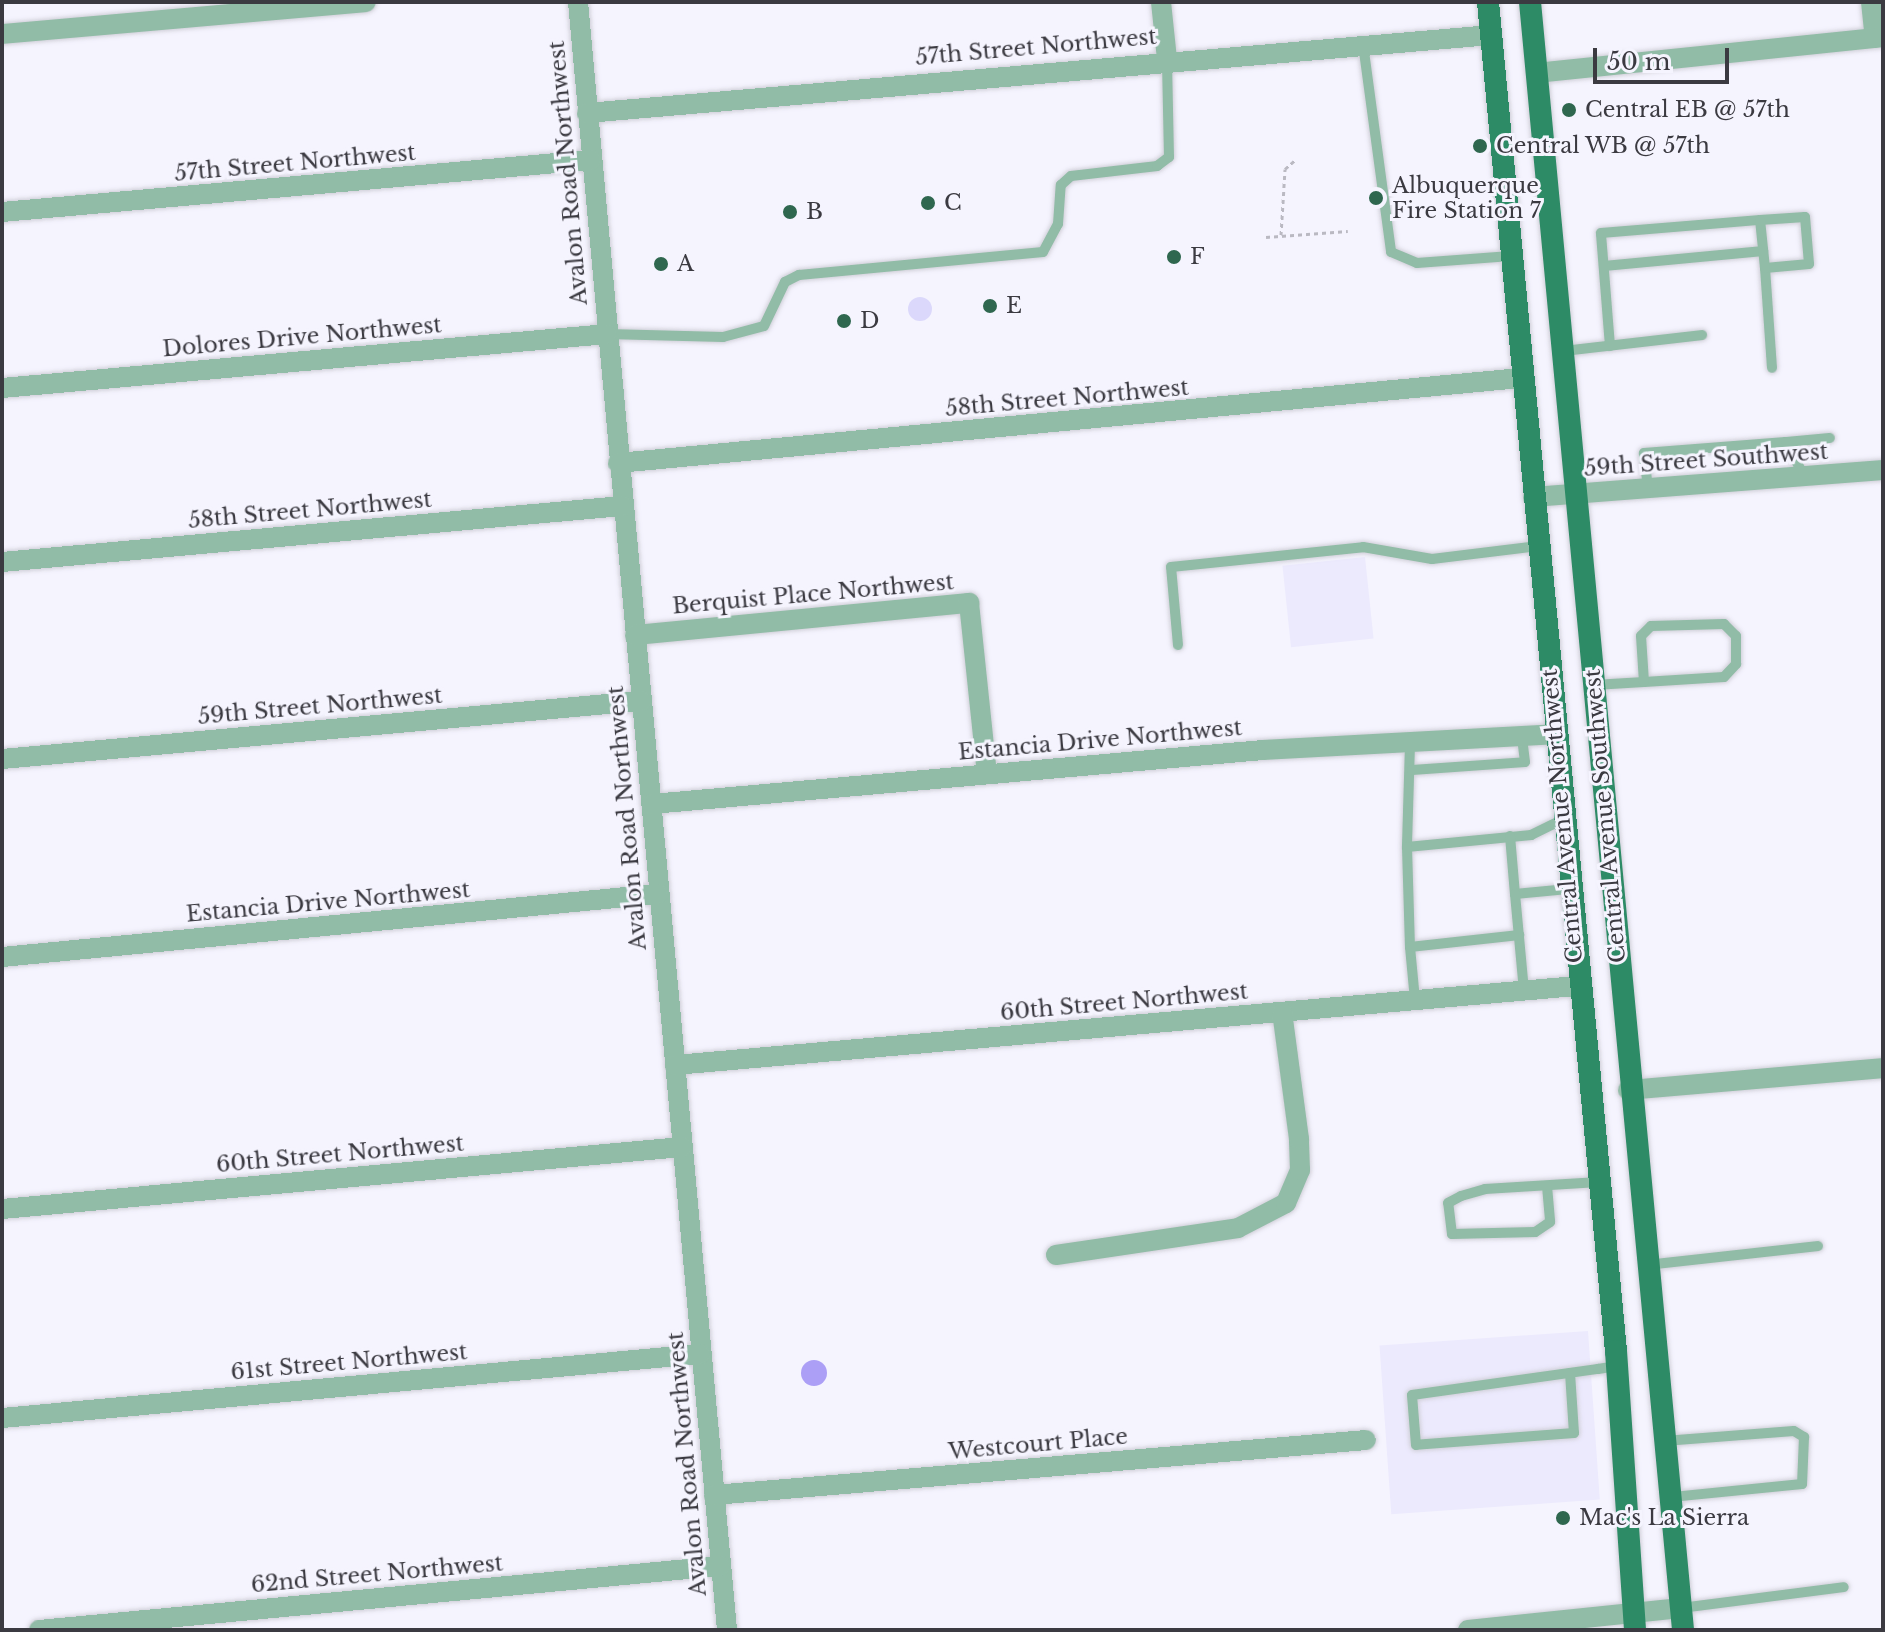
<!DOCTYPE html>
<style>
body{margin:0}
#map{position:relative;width:1885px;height:1632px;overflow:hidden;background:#f5f4fe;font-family:"Libre Baskerville",serif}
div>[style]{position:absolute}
.built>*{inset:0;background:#eceafd;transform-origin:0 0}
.green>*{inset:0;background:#dbd8fb}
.round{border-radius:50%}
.water>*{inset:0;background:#ac9ff6}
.path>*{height:3px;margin-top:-1.5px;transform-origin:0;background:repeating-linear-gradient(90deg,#bab9c2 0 4px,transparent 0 8px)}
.roads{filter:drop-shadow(0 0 2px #d0cfd8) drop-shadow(0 0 2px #d0cfd8)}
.service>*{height:10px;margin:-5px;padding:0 5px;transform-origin:5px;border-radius:5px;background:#91bca7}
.minor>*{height:20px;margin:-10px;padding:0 10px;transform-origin:10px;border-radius:10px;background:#91bca7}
.primary>*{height:22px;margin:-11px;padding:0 11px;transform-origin:11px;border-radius:11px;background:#2d8b66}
.dots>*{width:22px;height:22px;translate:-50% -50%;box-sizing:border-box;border:4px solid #f5f4fe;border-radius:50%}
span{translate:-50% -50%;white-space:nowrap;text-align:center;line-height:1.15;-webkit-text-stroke:6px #f5f4fe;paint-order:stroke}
.street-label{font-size:22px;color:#3b3a41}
.poi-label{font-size:22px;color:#3b3a41}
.left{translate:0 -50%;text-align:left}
.frame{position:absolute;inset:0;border:4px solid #3b3a41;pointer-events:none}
.scale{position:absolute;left:1593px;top:48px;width:136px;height:36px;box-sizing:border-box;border:4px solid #3b3a41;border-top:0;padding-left:10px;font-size:24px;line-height:28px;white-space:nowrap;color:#3b3a41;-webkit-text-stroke:6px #f5f4fe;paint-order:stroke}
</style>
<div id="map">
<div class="built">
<div style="left:1365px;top:557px;width:82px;height:83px;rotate:84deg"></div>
<div style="left:1588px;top:1331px;width:169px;height:209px;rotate:86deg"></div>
</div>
<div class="green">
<div class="round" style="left:908px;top:297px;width:24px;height:24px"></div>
</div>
<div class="water">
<div class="round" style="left:801px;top:1360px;width:26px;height:26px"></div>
</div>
<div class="path">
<div style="left:1281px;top:235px;width:66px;rotate:-86.5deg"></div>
<div style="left:1285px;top:169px;width:13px;rotate:-42deg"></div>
<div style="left:1266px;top:237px;width:82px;rotate:-4.2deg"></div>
</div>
<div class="roads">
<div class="service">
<div style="left:1363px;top:44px;width:210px;rotate:82.3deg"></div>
<div style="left:1391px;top:252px;width:28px;rotate:23deg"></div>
<div style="left:1417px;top:263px;width:94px;rotate:-4.3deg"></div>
<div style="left:1604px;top:266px;width:160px;rotate:-5.4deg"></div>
<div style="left:1765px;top:268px;width:100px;rotate:86deg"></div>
<div style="left:607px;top:334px;width:116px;rotate:1.5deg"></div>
<div style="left:723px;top:337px;width:42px;rotate:-15deg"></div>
<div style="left:764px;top:326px;width:49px;rotate:-64.5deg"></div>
<div style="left:785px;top:282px;width:16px;rotate:-27deg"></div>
<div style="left:799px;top:275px;width:245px;rotate:-5.4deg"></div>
<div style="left:1043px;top:252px;width:32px;rotate:-62deg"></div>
<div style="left:1058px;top:224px;width:39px;rotate:-86deg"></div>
<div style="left:1061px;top:185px;width:13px;rotate:-42deg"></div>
<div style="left:1071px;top:176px;width:87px;rotate:-6.6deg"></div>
<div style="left:1157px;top:166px;width:15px;rotate:-37deg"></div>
<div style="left:1169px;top:157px;width:95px;rotate:-91.2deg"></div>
<div style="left:1610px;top:346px;width:113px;rotate:-94.6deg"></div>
<div style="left:1601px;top:233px;width:160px;rotate:-4.7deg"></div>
<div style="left:1760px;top:220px;width:45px;rotate:-3.8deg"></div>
<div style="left:1805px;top:217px;width:47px;rotate:85.1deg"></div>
<div style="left:1809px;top:264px;width:44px;rotate:174.8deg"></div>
<div style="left:1765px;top:268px;width:48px;rotate:-95.9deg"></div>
<div style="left:1564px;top:351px;width:139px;rotate:-6.6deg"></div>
<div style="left:1786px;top:442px;width:44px;rotate:-5.2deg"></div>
<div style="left:1648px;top:488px;width:35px;rotate:-97deg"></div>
<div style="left:1644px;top:453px;width:142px;rotate:-4.4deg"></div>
<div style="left:1786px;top:442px;width:40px;rotate:62deg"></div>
<div style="left:1178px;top:645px;width:78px;rotate:-95.1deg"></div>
<div style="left:1171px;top:567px;width:193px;rotate:-5.9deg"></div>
<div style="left:1363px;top:547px;width:70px;rotate:9.9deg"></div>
<div style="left:1432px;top:559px;width:107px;rotate:-7deg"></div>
<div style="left:1594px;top:685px;width:50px;rotate:-3.4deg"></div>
<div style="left:1644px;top:682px;width:80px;rotate:-3.6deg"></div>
<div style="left:1724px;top:677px;width:18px;rotate:-47deg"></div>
<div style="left:1736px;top:664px;width:28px;rotate:-90deg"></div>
<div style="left:1736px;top:636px;width:17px;rotate:-135deg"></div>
<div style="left:1724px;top:624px;width:73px;rotate:178.4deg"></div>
<div style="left:1651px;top:626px;width:14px;rotate:135deg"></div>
<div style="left:1641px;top:636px;width:46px;rotate:86.3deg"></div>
<div style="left:1410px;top:744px;width:103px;rotate:91.7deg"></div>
<div style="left:1407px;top:847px;width:125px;rotate:-5.5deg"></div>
<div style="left:1531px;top:835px;width:34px;rotate:-26deg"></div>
<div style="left:1412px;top:770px;width:113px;rotate:-4deg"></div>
<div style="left:1525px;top:762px;width:26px;rotate:-97deg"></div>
<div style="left:1510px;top:836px;width:58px;rotate:85.1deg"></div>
<div style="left:1515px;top:894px;width:53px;rotate:-5.4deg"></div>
<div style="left:1407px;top:847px;width:100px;rotate:88.3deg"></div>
<div style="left:1515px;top:894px;width:97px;rotate:84.7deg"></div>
<div style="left:1415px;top:1000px;width:53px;rotate:-95.4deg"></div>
<div style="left:1410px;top:947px;width:110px;rotate:-6.3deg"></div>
<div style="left:1547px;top:1186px;width:36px;rotate:85deg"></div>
<div style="left:1550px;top:1222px;width:18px;rotate:146deg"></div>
<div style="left:1535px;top:1232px;width:83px;rotate:178.6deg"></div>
<div style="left:1452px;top:1234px;width:31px;rotate:-97deg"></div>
<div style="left:1448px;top:1203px;width:15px;rotate:-28deg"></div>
<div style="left:1461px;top:1196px;width:25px;rotate:-16deg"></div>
<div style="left:1485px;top:1189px;width:114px;rotate:-3.5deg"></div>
<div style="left:1647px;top:1265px;width:172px;rotate:-6.3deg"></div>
<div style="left:1570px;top:1373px;width:60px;rotate:86.2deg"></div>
<div style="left:1574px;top:1433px;width:158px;rotate:175.7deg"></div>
<div style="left:1416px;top:1445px;width:50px;rotate:-94.6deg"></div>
<div style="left:1412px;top:1395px;width:188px;rotate:-8deg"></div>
<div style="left:1598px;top:1369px;width:19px;rotate:-9deg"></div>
<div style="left:1664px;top:1441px;width:130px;rotate:-4.4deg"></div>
<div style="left:1794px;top:1431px;width:12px;rotate:31deg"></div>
<div style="left:1804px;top:1437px;width:47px;rotate:92.4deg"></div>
<div style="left:1802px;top:1484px;width:132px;rotate:174.3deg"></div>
<div style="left:1681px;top:1608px;width:164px;rotate:-7.3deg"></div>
</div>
<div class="minor">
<div style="left:578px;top:2px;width:1635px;rotate:84.77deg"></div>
<div style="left:1161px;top:2px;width:57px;rotate:84deg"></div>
<div style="left:1871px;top:2px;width:36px;rotate:84deg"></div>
<div style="left:2px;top:34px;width:365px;rotate:-5deg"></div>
<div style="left:1536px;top:73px;width:349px;rotate:-5.9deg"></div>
<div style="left:587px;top:113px;width:907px;rotate:-4.93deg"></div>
<div style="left:2px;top:212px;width:591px;rotate:-5.05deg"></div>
<div style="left:2px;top:388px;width:607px;rotate:-5.1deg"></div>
<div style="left:618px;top:463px;width:907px;rotate:-5.38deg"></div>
<div style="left:1533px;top:497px;width:351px;rotate:-4.4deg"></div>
<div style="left:2px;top:562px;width:623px;rotate:-5.16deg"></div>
<div style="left:635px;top:635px;width:336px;rotate:-5.5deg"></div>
<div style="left:969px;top:603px;width:172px;rotate:84deg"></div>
<div style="left:2px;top:759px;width:642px;rotate:-5.19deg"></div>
<div style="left:652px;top:804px;width:613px;rotate:-5.05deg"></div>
<div style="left:1263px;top:750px;width:291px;rotate:-3.1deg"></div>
<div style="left:2px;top:957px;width:659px;rotate:-5.49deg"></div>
<div style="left:675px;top:1065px;width:905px;rotate:-5.01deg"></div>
<div style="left:1628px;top:1090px;width:256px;rotate:-4.9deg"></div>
<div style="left:2px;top:1209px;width:683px;rotate:-5.21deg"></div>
<div style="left:1056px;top:1255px;width:184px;rotate:-8.4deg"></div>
<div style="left:1238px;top:1228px;width:54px;rotate:-27.5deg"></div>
<div style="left:1286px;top:1203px;width:36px;rotate:-67deg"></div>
<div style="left:1300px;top:1170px;width:31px;rotate:-92deg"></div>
<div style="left:1299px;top:1139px;width:128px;rotate:-97.6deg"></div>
<div style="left:2px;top:1418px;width:701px;rotate:-5.24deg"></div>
<div style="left:714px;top:1495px;width:654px;rotate:-4.82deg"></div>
<div style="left:39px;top:1630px;width:684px;rotate:-5.37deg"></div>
<div style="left:1468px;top:1630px;width:214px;rotate:-5.9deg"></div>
</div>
<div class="primary">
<div style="left:1488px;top:2px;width:1355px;rotate:84.58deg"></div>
<div style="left:1616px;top:1351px;width:280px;rotate:86.1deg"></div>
<div style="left:1530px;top:2px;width:1635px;rotate:84.63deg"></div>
</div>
</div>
<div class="dots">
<div style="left:1569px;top:110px;background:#2f674f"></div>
<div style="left:1480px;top:146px;background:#2f674f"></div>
<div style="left:1376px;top:198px;background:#2f674f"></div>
<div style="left:928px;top:203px;background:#2f674f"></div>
<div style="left:790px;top:212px;background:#2f674f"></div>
<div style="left:1174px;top:257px;background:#2f674f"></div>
<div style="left:661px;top:264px;background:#2f674f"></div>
<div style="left:990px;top:306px;background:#2f674f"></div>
<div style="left:844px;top:321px;background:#2f674f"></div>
<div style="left:1563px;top:1518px;background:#2f674f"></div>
</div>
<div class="street-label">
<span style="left:1036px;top:47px;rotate:-5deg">57th Street Northwest</span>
<span style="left:295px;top:163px;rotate:-5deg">57th Street Northwest</span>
<span style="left:568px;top:173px;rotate:-95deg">Avalon Road Northwest</span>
<span style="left:302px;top:337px;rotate:-5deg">Dolores Drive Northwest</span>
<span style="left:1067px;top:398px;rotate:-5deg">58th Street Northwest</span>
<span style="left:1706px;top:460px;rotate:-4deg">59th Street Southwest</span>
<span style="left:310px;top:510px;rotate:-5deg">58th Street Northwest</span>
<span style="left:813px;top:594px;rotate:-5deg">Berquist Place Northwest</span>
<span style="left:320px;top:706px;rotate:-5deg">59th Street Northwest</span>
<span style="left:1100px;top:740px;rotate:-5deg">Estancia Drive Northwest</span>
<span style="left:1562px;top:816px;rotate:-95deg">Central Avenue Northwest</span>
<span style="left:1605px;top:816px;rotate:-95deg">Central Avenue Southwest</span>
<span style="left:627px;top:818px;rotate:-95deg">Avalon Road Northwest</span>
<span style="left:328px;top:902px;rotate:-5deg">Estancia Drive Northwest</span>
<span style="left:1124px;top:1002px;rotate:-5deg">60th Street Northwest</span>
<span style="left:340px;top:1154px;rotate:-5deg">60th Street Northwest</span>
<span style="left:349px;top:1362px;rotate:-5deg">61st Street Northwest</span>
<span style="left:1038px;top:1444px;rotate:-5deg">Westcourt Place</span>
<span style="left:687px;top:1464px;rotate:-95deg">Avalon Road Northwest</span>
<span style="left:377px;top:1574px;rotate:-5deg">62nd Street Northwest</span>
</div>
<div class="poi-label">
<span class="left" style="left:1585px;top:110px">Central EB @ 57th</span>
<span class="left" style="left:1496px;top:146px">Central WB @ 57th</span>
<span class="left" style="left:1392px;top:198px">Albuquerque<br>Fire Station 7</span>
<span class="left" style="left:944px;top:203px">C</span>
<span class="left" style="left:806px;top:212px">B</span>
<span class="left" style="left:1190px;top:257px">F</span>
<span class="left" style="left:677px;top:264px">A</span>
<span class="left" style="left:1006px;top:306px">E</span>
<span class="left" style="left:860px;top:321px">D</span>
<span class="left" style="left:1579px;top:1518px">Mac's La Sierra</span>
</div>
<div class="frame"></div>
<div class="scale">50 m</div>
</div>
